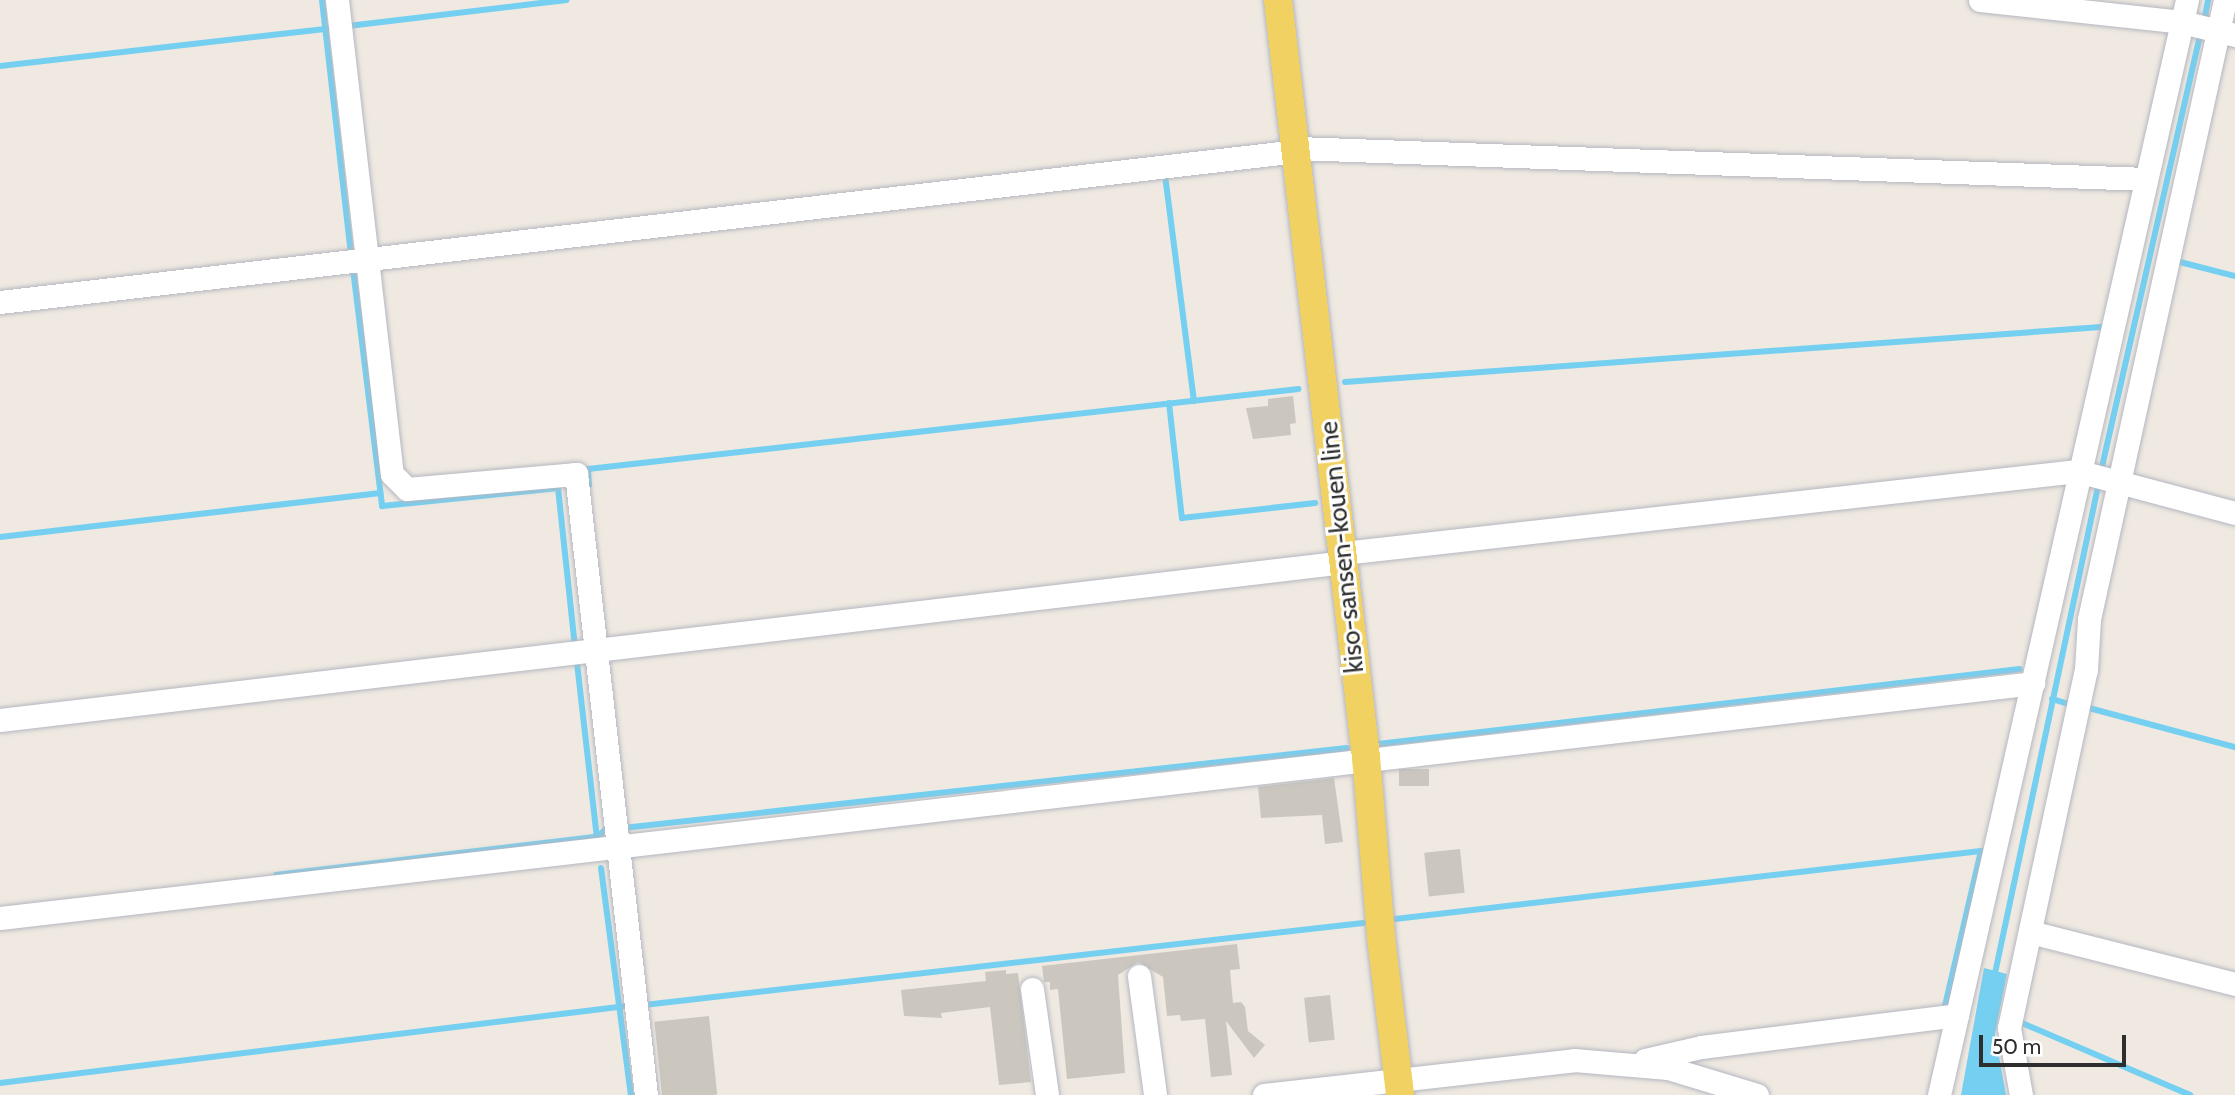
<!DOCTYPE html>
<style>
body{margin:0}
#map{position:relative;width:2235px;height:1095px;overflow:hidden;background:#efe9e1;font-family:Cabin,sans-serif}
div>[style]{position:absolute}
.water>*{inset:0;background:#75cff0}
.stream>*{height:6px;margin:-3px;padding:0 3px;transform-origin:3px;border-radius:3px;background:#75cff0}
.building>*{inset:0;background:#cbc7bf;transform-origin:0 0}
.roads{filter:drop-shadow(0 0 2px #b4b7c1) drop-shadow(0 0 2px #b4b7c1)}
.minor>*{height:23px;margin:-11.5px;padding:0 11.5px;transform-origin:11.5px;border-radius:11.5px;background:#fff}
.major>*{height:28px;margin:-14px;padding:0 14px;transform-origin:14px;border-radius:14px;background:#f2d163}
span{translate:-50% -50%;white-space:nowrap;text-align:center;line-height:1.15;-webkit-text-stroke:6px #fff;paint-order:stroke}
.street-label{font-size:26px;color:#2e2e2e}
.scale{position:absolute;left:1979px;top:1035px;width:147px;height:32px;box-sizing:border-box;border:4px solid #2e2e2e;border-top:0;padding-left:9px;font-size:21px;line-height:24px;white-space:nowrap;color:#2e2e2e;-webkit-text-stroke:5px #fff;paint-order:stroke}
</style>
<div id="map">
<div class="water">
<div style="clip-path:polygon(1984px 968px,2007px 974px,1995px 1034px,2006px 1095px,1961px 1095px)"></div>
</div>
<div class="stream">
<div style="left:322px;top:0;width:255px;rotate:83.5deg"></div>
<div style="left:2204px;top:21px;width:21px;rotate:-79deg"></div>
<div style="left:348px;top:26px;width:220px;rotate:-6.8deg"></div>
<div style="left:0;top:66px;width:334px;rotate:-6.5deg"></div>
<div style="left:1165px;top:175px;width:228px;rotate:82.7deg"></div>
<div style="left:2176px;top:261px;width:61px;rotate:14.3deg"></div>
<div style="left:353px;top:269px;width:239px;rotate:83deg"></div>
<div style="left:382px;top:506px;width:177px;rotate:-5.8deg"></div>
<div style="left:558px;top:488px;width:160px;rotate:83.9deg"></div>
<div style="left:1345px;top:382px;width:758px;rotate:-4.16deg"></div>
<div style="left:1169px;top:403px;width:116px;rotate:83.6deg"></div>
<div style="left:1182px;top:518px;width:134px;rotate:-6.4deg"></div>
<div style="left:2101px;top:471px;width:450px;rotate:-77.2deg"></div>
<div style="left:584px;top:485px;width:5px"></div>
<div style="left:589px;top:485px;width:16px;rotate:-94deg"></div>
<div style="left:588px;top:469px;width:715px;rotate:-6.42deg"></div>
<div style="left:0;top:537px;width:383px;rotate:-6.6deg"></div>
<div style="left:577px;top:663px;width:176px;rotate:83.5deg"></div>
<div style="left:2052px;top:699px;width:17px;rotate:17deg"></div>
<div style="left:2089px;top:708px;width:151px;rotate:15deg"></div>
<div style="left:1378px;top:744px;width:646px;rotate:-6.66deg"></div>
<div style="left:623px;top:828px;width:728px;rotate:-6.31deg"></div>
<div style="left:601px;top:868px;width:229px;rotate:82.5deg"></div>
<div style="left:276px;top:875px;width:323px;rotate:-6.8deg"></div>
<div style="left:597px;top:837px;width:11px;rotate:-41deg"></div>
<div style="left:1395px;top:919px;width:590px;rotate:-6.62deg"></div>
<div style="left:1981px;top:851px;width:159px;rotate:103.1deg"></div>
<div style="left:1994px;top:978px;width:507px;rotate:-78.05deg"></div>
<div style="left:644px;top:1005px;width:724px;rotate:-6.51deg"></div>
<div style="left:2022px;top:1023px;width:183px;rotate:23.2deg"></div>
<div style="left:0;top:1083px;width:631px;rotate:-7.01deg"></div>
</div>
<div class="building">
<div style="clip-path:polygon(1293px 396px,1296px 423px,1290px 424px,1291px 435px,1253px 439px,1246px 408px,1268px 406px,1268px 399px)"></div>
<div style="left:1429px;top:769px;width:17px;height:30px;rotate:90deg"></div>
<div style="clip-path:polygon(1334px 778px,1343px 842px,1325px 844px,1322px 815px,1261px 818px,1258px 787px)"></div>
<div style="left:1460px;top:849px;width:44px;height:36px;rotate:84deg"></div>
<div style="clip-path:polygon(1237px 944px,1240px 969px,1230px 970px,1233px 1003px,1241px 1002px,1245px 1007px,1248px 1031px,1265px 1045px,1254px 1058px,1226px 1021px,1232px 1075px,1211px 1077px,1205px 1019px,1181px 1021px,1180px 1015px,1167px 1016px,1163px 977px,1138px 962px,1118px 975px,1125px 1073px,1067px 1079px,1058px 989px,1050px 990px,1050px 982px,1044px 982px,1042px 966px)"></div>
<div style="clip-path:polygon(1006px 970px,1006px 974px,1018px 973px,1031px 1082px,999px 1085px,990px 1007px,941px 1013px,942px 1018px,904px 1016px,901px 990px,986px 981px,985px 972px)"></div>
<div style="left:1330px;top:995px;width:45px;height:26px;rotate:84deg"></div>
<div style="left:709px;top:1016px;width:79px;height:55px;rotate:84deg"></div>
</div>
<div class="roads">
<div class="minor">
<div style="left:337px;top:0;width:477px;rotate:83.4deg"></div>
<div style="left:392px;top:474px;width:21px;rotate:45deg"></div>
<div style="left:407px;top:489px;width:170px;rotate:-5.1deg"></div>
<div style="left:576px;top:474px;width:625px;rotate:83.57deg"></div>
<div style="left:1980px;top:0;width:203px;rotate:6.2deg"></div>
<div style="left:2182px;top:22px;width:55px;rotate:13.8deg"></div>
<div style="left:1297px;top:148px;width:850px;rotate:2.09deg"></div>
<div style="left:0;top:302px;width:1307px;rotate:-6.64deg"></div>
<div style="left:1343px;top:553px;width:739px;rotate:-6.37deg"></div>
<div style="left:2077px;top:471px;width:163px;rotate:14.9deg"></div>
<div style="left:0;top:720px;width:1353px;rotate:-6.7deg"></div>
<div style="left:0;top:918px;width:2047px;rotate:-6.59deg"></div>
<div style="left:2030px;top:932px;width:211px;rotate:14.2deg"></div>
<div style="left:1139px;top:976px;width:120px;rotate:82.3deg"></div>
<div style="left:1032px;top:989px;width:107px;rotate:81.9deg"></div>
<div style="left:1645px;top:1060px;width:57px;rotate:-13.1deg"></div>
<div style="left:1701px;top:1047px;width:258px;rotate:-7.1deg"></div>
<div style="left:1264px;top:1095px;width:312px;rotate:-6.4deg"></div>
<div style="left:1574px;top:1060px;width:94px;rotate:4.9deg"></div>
<div style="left:1668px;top:1068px;width:93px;rotate:16.9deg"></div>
<div style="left:1939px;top:1095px;width:1123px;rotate:-77.24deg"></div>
<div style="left:2021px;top:1095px;width:68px;rotate:-100.2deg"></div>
<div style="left:2009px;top:1028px;width:366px;rotate:-77.9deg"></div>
<div style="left:2086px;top:670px;width:51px;rotate:-86.6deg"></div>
<div style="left:2089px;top:619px;width:634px;rotate:-77.61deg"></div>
</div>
<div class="major">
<div style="left:1278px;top:0;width:762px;rotate:83.37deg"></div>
<div style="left:1366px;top:757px;width:181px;rotate:85.2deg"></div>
<div style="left:1381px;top:937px;width:159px;rotate:83.1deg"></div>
</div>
</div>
<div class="street-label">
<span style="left:1342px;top:547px;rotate:-96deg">kiso-sansen-kouen line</span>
</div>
<div class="scale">50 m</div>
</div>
